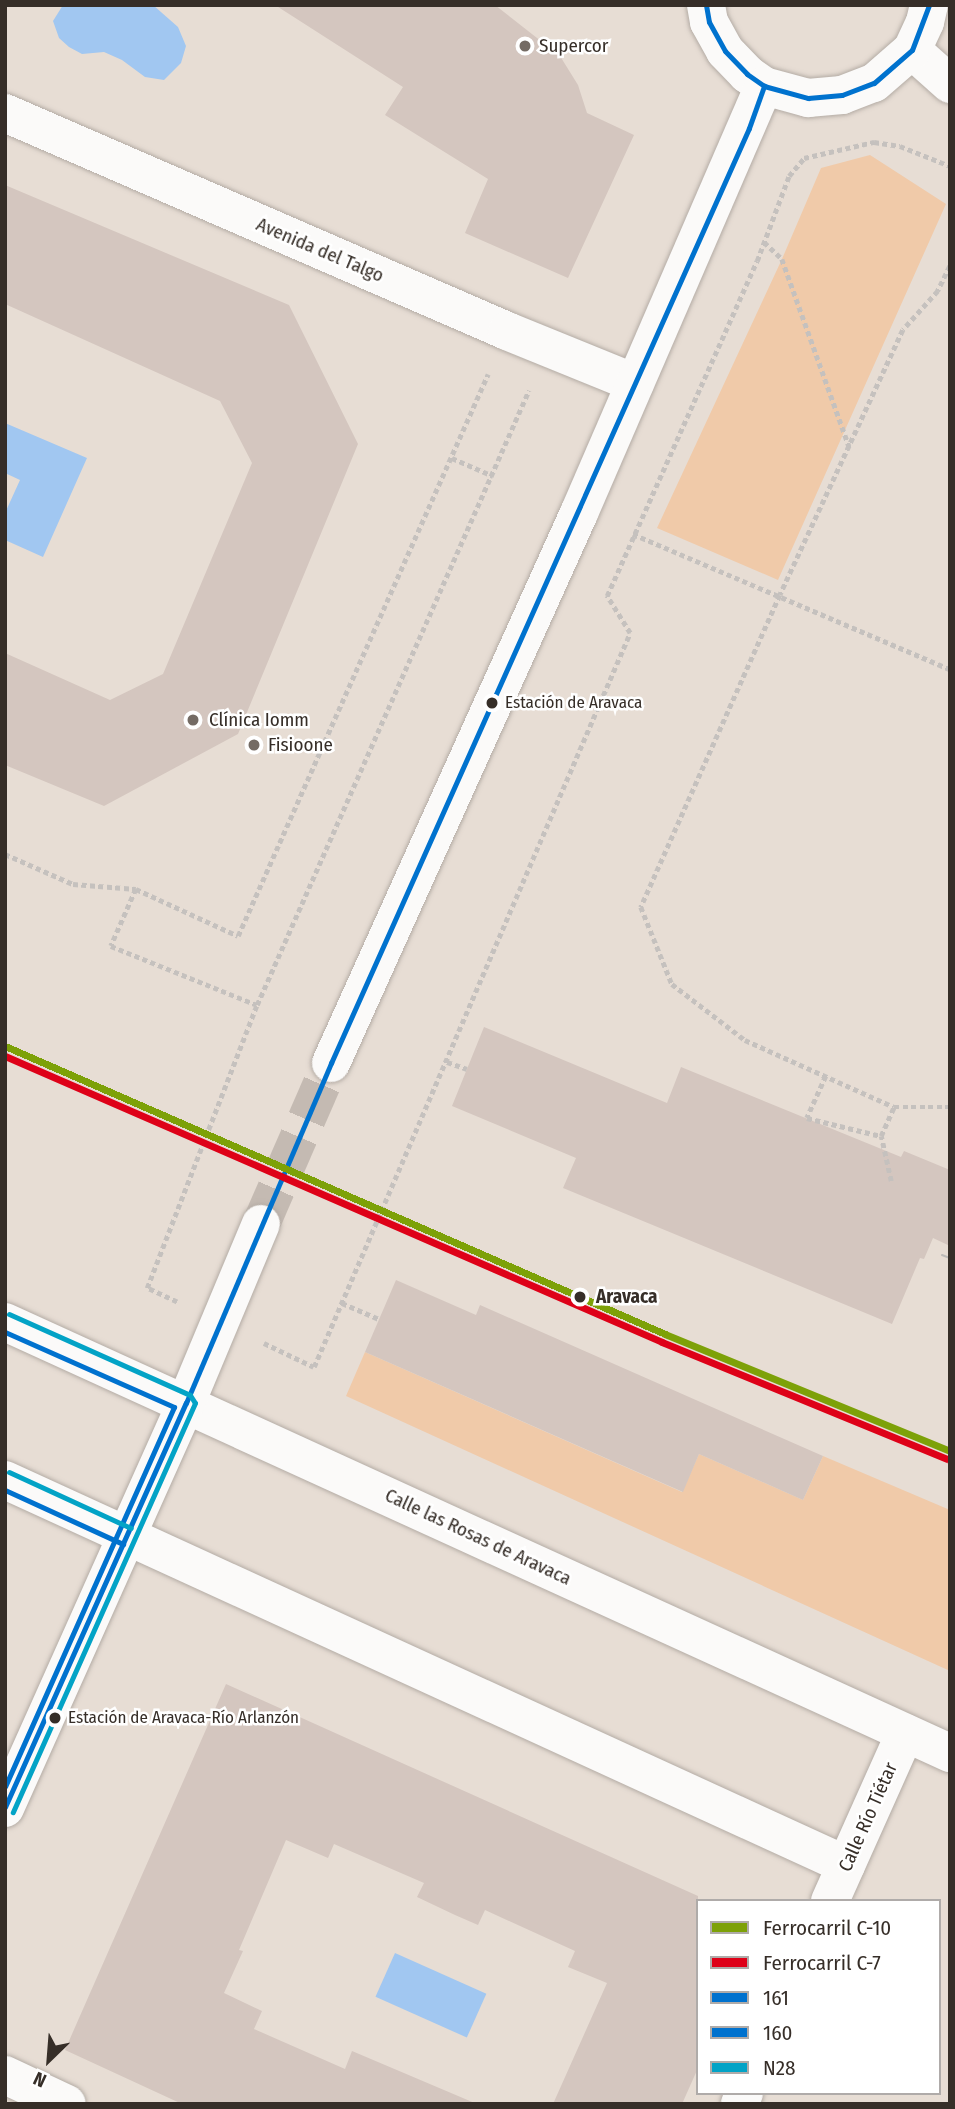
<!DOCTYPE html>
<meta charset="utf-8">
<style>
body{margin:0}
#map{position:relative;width:955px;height:2109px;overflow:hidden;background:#e7ddd4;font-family:"Fira Sans Condensed",sans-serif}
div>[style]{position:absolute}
.green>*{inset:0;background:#f0caa9}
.water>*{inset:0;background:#a1c7f1;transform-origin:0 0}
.building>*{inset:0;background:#d4c6bf}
.tertiary-tunnel>*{height:38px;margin-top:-19px;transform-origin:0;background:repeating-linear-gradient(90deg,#c4bab2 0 38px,transparent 0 57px)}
.path>*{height:4.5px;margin-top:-2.25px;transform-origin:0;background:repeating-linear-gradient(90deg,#c5c1be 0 5px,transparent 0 8.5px)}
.roads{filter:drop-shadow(0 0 2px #b4aca5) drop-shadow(0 0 2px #b4aca5)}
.minor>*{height:38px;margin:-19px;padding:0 19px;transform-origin:19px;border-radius:19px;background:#fbfaf9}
.tertiary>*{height:38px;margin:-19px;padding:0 19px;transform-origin:19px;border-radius:19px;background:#fbfaf9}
.tram>*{height:2px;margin:-1px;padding:0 1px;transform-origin:1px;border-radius:1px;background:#bcbab8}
.bus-1>*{height:5px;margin:-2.5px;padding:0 2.5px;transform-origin:2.5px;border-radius:2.5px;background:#0072ce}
.bus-2>*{height:5px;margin:-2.5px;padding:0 2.5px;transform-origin:2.5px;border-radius:2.5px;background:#0072ce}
.bus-3>*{height:5px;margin:-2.5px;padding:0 2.5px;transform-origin:2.5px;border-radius:2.5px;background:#03a3c6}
.rail-1>*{height:7px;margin:-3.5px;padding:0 3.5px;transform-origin:3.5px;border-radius:3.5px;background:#7da108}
.rail-2>*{height:7px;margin:-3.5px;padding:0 3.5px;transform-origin:3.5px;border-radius:3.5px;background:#de0118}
.dots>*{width:19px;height:19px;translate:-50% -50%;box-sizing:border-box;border:4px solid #fff;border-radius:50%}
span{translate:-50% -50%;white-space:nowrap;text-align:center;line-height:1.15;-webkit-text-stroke:5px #fff;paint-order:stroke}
.bus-label{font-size:17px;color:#362e28}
.left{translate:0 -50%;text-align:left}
.poi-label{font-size:19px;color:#362e28}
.street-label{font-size:19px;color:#362e28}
.stop-label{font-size:19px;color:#362e28;font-weight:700}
.frame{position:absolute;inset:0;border:7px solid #362e28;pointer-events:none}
.legend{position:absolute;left:696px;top:1899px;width:245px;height:196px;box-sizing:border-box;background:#fff;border:2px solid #afaba9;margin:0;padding:9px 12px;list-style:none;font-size:21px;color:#362e28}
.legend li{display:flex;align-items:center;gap:14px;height:35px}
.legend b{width:35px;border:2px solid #afaba9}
.north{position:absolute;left:14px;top:2025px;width:70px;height:70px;-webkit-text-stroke:5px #fff;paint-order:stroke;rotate:205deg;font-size:19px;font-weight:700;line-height:28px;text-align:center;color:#362e28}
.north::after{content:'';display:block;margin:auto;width:24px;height:32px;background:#362e28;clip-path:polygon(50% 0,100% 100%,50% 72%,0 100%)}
</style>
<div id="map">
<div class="green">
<div style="clip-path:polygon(870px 155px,946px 204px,778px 580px,657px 528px,782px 259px,821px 168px)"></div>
<div style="clip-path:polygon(365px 1352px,682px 1492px,699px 1454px,803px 1500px,823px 1456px,950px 1510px,950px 1671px,346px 1396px)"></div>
</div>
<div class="water">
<div style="clip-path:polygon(63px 5px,153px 5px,178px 27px,186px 46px,181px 63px,164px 80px,145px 77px,122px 60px,104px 52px,82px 54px,69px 47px,59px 38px,53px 21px)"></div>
<div style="clip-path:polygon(5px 423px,87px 458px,43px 557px,5px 540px,5px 513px,20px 480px,5px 473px)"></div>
<div style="left:395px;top:1953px;width:100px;height:48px;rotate:24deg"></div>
</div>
<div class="building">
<div style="clip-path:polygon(275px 5px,495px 5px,560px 56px,578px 85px,587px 113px,634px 135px,568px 278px,465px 233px,488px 179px,385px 115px,403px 87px)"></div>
<div style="clip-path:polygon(5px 185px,289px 305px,358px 444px,238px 734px,104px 806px,5px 765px,5px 653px,110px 700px,163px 674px,252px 463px,220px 401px,5px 304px)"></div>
<div style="clip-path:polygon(484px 1027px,667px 1103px,681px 1067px,901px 1157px,904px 1151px,950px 1170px,950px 1246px,933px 1238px,924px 1259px,920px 1258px,892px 1324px,563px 1188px,576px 1158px,452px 1106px)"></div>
<div style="clip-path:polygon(396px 1280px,476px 1315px,480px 1305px,823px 1456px,803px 1500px,699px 1454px,683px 1492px,365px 1352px)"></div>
<div style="clip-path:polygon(226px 1684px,698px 1896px,698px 2068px,682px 2104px,553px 2104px,607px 1983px,568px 1967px,575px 1951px,485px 1910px,478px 1925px,455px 1915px,417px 1897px,424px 1883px,334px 1844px,328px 1858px,286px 1840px,239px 1950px,243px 1951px,224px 1993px,262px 2011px,254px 2029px,345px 2069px,352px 2051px,477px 2104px,182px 2104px,65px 2050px)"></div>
</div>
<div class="tertiary-tunnel">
<div style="left:261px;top:1224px;width:176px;rotate:-66.5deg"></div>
</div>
<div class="path">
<div style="left:764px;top:242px;width:25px;rotate:43deg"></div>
<div style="left:782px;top:259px;width:199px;rotate:70.3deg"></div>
<div style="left:950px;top:266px;width:28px;rotate:116deg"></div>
<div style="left:938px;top:291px;width:52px;rotate:131.9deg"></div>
<div style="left:903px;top:330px;width:292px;rotate:114.9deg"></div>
<div style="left:780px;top:595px;width:342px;rotate:114deg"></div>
<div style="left:641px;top:907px;width:83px;rotate:68.1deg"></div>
<div style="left:672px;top:984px;width:92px;rotate:37.5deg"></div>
<div style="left:745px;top:1040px;width:163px;rotate:24.2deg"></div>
<div style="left:894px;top:1107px;width:56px"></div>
<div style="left:452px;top:458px;width:45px;rotate:23.7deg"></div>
<div style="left:633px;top:534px;width:345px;rotate:23.1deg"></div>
<div style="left:5px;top:854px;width:74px;rotate:23.8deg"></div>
<div style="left:73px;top:884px;width:63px;rotate:4.5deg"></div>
<div style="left:136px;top:889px;width:112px;rotate:24.7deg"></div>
<div style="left:238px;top:936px;width:615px;rotate:-66.02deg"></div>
<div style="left:136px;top:889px;width:62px;rotate:113.7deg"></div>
<div style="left:111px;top:946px;width:157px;rotate:22deg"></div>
<div style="left:447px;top:1062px;width:21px;rotate:19deg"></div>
<div style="left:826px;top:1076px;width:46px;rotate:114.3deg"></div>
<div style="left:807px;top:1118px;width:76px;rotate:13.7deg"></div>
<div style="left:891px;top:1181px;width:46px;rotate:-102.5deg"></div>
<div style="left:881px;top:1136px;width:32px;rotate:-66deg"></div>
<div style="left:177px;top:1302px;width:33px;rotate:-155deg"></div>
<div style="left:147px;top:1288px;width:304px;rotate:-68.8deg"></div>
<div style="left:257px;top:1005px;width:672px;rotate:-66.14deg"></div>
<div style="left:342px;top:1303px;width:40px;rotate:23.4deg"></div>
<div style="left:264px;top:1343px;width:55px;rotate:25.6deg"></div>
<div style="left:314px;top:1367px;width:799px;rotate:-66.71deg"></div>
<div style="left:630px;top:633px;width:44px;rotate:-121.9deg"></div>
<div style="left:607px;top:596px;width:367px;rotate:-65.9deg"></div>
<div style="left:757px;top:261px;width:91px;rotate:-69.4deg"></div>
<div style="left:789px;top:176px;width:23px;rotate:-50deg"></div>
<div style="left:804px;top:158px;width:72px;rotate:-12.9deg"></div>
<div style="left:874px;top:142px;width:26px;rotate:9deg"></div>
<div style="left:900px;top:146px;width:54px;rotate:21.8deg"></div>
</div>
<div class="roads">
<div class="minor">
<div style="left:912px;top:50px;width:51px;rotate:41.8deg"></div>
<div style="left:5px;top:113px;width:547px;rotate:23.47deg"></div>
<div style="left:507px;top:331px;width:138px;rotate:22.1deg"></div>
<div style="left:5px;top:1322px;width:1039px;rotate:24.52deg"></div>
<div style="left:5px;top:1480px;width:925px;rotate:24.6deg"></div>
<div style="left:830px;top:1901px;width:184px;rotate:-65.9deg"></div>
<div style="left:5px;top:2075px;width:68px;rotate:25.1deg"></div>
<div style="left:740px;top:2104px;width:12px;rotate:-70deg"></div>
</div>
<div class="tertiary">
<div style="left:706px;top:5px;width:17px;rotate:80deg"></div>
<div style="left:709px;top:22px;width:33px;rotate:61deg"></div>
<div style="left:725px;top:51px;width:32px;rotate:46deg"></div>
<div style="left:747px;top:74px;width:21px;rotate:35deg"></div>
<div style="left:764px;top:86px;width:46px;rotate:15.3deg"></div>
<div style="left:808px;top:98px;width:34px;rotate:-5deg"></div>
<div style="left:842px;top:95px;width:34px;rotate:-21deg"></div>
<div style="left:874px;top:83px;width:50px;rotate:-41deg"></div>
<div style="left:912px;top:50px;width:31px;rotate:-65deg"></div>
<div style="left:925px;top:22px;width:17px;rotate:-77deg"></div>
<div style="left:331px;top:1063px;width:603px;rotate:-65.73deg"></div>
<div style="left:579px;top:513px;width:465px;rotate:-66.6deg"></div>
<div style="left:5px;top:1808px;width:444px;rotate:-65.9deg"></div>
<div style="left:186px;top:1403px;width:194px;rotate:-67.3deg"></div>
</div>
</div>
<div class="tram">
<div style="left:942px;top:1255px;width:9px;rotate:21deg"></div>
</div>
<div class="bus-1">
<div style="left:706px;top:5px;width:17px;rotate:80deg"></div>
<div style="left:709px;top:22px;width:33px;rotate:61deg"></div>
<div style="left:725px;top:51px;width:32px;rotate:46deg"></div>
<div style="left:747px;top:74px;width:21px;rotate:35deg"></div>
<div style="left:764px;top:86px;width:46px;rotate:15.3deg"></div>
<div style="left:808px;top:98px;width:34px;rotate:-5deg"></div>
<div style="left:842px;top:95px;width:34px;rotate:-21deg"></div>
<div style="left:874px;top:83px;width:50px;rotate:-41deg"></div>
<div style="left:912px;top:50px;width:48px;rotate:-69.3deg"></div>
<div style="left:5px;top:1807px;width:443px;rotate:-65.9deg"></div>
<div style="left:186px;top:1403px;width:370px;rotate:-66.9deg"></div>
<div style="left:331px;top:1063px;width:1024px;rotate:-65.91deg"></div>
<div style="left:749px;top:128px;width:45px;rotate:-70.3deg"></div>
</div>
<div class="bus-2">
<div style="left:5px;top:1332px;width:185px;rotate:23.9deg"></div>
<div style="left:174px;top:1407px;width:415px;rotate:114deg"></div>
<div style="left:5px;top:1490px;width:130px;rotate:24.6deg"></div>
</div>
<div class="bus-3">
<div style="left:9px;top:1314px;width:198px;rotate:24.1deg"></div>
<div style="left:190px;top:1395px;width:9px;rotate:58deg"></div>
<div style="left:195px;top:1403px;width:448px;rotate:114deg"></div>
<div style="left:9px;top:1472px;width:134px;rotate:24.7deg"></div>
</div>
<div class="rail-1">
<div style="left:5px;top:1046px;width:720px;rotate:23.57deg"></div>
<div style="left:665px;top:1334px;width:308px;rotate:22.3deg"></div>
</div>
<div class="rail-2">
<div style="left:5px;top:1056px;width:717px;rotate:23.52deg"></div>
<div style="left:662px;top:1342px;width:308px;rotate:22.3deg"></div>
</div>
<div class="dots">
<div style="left:525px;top:46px;background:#746b64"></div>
<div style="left:492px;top:703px;background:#362e28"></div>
<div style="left:193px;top:720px;background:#746b64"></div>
<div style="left:254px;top:745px;background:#746b64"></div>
<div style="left:580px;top:1297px;background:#362e28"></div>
<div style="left:55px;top:1718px;background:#362e28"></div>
</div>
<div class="bus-label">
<span class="left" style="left:505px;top:703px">Estación de Aravaca</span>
<span class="left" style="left:68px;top:1718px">Estación de Aravaca-Río Arlanzón</span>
</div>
<div class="poi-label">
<span class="left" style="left:539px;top:46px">Supercor</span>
<span class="left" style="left:209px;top:720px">Clínica Iomm</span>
<span class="left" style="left:268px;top:745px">Fisioone</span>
</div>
<div class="street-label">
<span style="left:320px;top:250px;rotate:23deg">Avenida del Talgo</span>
<span style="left:478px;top:1537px;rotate:25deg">Calle las Rosas de Aravaca</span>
<span style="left:868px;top:1817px;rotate:-66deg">Calle Río Tiétar</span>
</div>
<div class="stop-label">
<span class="left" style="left:596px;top:1297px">Aravaca</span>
</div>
<div class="frame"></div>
<ul class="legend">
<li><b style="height:9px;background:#7da108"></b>Ferrocarril C-10</li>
<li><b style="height:9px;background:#de0118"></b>Ferrocarril C-7</li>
<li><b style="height:9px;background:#0072ce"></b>161</li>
<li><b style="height:9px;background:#0072ce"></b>160</li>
<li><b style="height:9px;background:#03a3c6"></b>N28</li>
</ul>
<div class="north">N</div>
</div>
